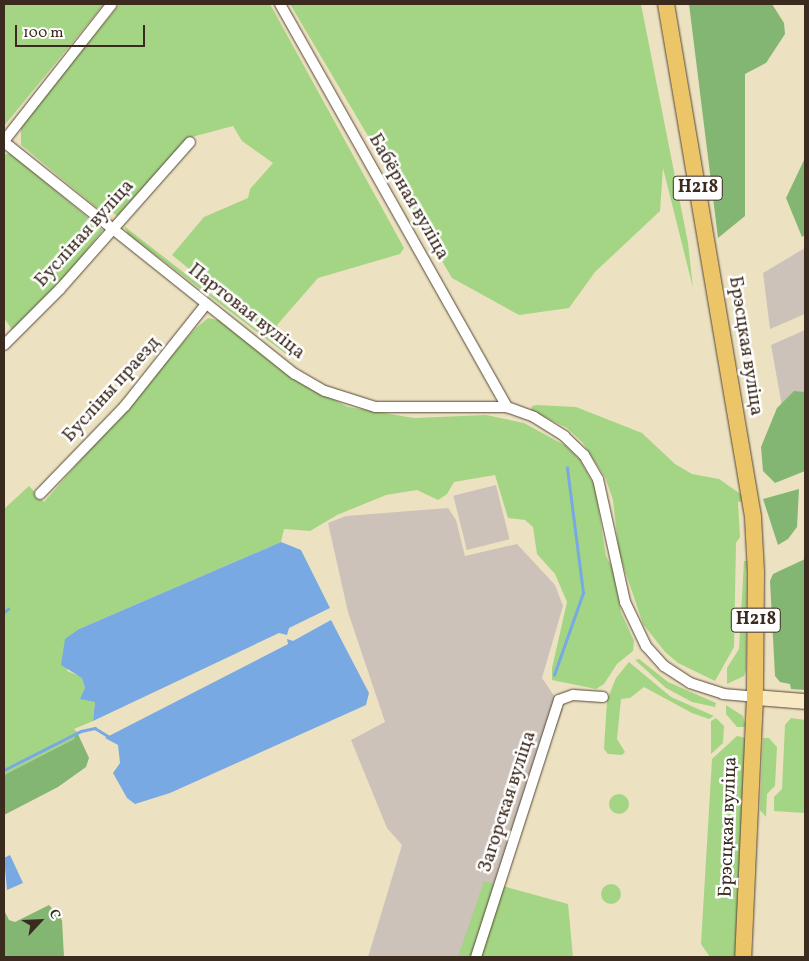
<!DOCTYPE html>
<meta charset="utf-8">
<style>
body{margin:0}
#map{position:relative;width:809px;height:961px;overflow:hidden;background:#ece2c1;font-family:Vollkorn,serif}
div>[style]{position:absolute}
.industrial>*{inset:0;background:#ccc2b9;transform-origin:0 0}
.green>*{inset:0;background:#a4d584}
.round{border-radius:50%}
.forest>*{inset:0;background:#83b672}
.water>*{inset:0;background:#79a9e3}
.stream>*{height:2.5px;margin:-1.25px;padding:0 1.25px;transform-origin:1.25px;border-radius:1.25px;background:#79a9e3}
.roads{filter:drop-shadow(0 0 1px #564636) drop-shadow(0 0 1px #564636)}
.street>*{height:10px;margin:-5px;padding:0 5px;transform-origin:5px;border-radius:5px;background:#fff}
.secondary>*{height:15px;margin:-7.5px;padding:0 7.5px;transform-origin:7.5px;border-radius:7.5px;background:#f8e8c3}
.primary>*{height:16px;margin:-8px;padding:0 8px;transform-origin:8px;border-radius:8px;background:#edc569}
span{translate:-50% -50%;white-space:nowrap;text-align:center;line-height:1.15;-webkit-text-stroke:5px #fff;paint-order:stroke}
.shield-label span{padding:1px 4px;background:#fff;border:1px solid;border-radius:4px;-webkit-text-stroke-width:0}
.shield-label{font-size:18px;color:#3b2a1e;font-weight:700}
.street-label{font-size:19px;color:#3b2a1e}
.frame{position:absolute;inset:0;border:5px solid #3b2a1e;pointer-events:none}
.north{position:absolute;left:15px;top:896px;width:50px;height:50px;-webkit-text-stroke:4px #fff;paint-order:stroke;rotate:65deg;font-size:14px;font-weight:700;line-height:20px;text-align:center;color:#3b2a1e}
.north::after{content:'';display:block;margin:auto;width:18px;height:22px;background:#3b2a1e;clip-path:polygon(50% 0,100% 100%,50% 72%,0 100%)}
.scale{position:absolute;left:15px;top:25px;width:130px;height:22px;box-sizing:border-box;border:2px solid #3b2a1e;border-top:0;padding-left:6px;font-size:15px;line-height:18px;white-space:nowrap;color:#3b2a1e;-webkit-text-stroke:4px #fff;paint-order:stroke}
</style>
<div id="map">
<div class="industrial">
<div style="clip-path:polygon(805px 248px,805px 314px,770px 329px,763px 273px)"></div>
<div style="clip-path:polygon(805px 330px,805px 451px,791px 456px,771px 345px)"></div>
<div style="left:496px;top:485px;width:56px;height:44px;rotate:76deg"></div>
<div style="clip-path:polygon(448px 508px,456px 520px,465px 556px,517px 544px,555px 585px,563px 606px,542px 678px,563px 709px,467px 957px,368px 957px,402px 845px,387px 828px,351px 740px,385px 722px,348px 612px,328px 523px,346px 516px)"></div>
</div>
<div class="green">
<div style="clip-path:polygon(4px 4px,104px 4px,4px 126px)"></div>
<div style="clip-path:polygon(120px 4px,270px 4px,404px 248px,400px 254px,318px 278px,277px 325px,291px 352px,172px 255px,204px 217px,248px 198px,250px 189px,273px 163px,242px 141px,233px 126px,188px 138px,119px 217px,112px 212px,108px 217px,21px 145px,21px 125px)"></div>
<div style="clip-path:polygon(290px 4px,641px 4px,688px 243px,693px 288px,663px 168px,660px 211px,595px 272px,569px 308px,519px 315px,452px 278px)"></div>
<div style="clip-path:polygon(4px 154px,11px 154px,103px 230px,55px 290px,13px 331px,4px 318px)"></div>
<div style="clip-path:polygon(124px 226px,286px 352px,286px 354px,128px 234px)"></div>
<div style="clip-path:polygon(208px 318px,222px 321px,297px 381px,348px 407px,414px 418px,486px 415px,524px 423px,566px 446px,580px 460px,595px 487px,606px 556px,612px 567px,621px 612px,634px 641px,633px 651px,617px 664px,604px 684px,596px 689px,552px 680px,552px 668px,567px 602px,555px 574px,537px 554px,533px 527px,525px 520px,508px 518px,495px 475px,454px 482px,447px 494px,438px 500px,417px 490px,386px 495px,337px 515px,310px 531px,284px 529px,281px 542px,79px 629px,67px 671px,82px 677px,85px 688px,95px 702px,93px 721px,74px 729px,77px 732px,74px 739px,4px 775px,4px 509px,29px 486px,44px 502px,195px 329px)"></div>
<div style="clip-path:polygon(537px 405px,576px 407px,642px 433px,675px 464px,692px 474px,719px 479px,742px 495px,743px 501px,738px 502px,740px 537px,736px 543px,734px 647px,715px 681px,678px 663px,665px 652px,643px 624px,619px 553px,613px 500px,605px 477px,583px 443px,567px 428px,531px 410px,532px 406px)"></div>
<div style="clip-path:polygon(744px 561px,747px 561px,746px 670px,744px 676px,727px 684px,727px 668px,739px 649px)"></div>
<div style="clip-path:polygon(639px 659px,668px 682px,716px 703px,715px 707px,692px 702px,666px 688px,635px 660px)"></div>
<div style="clip-path:polygon(629px 662px,671px 697px,714px 716px,709px 719px,692px 713px,644px 687px,630px 698px,621px 699px,617px 739px,625px 752px,622px 755px,608px 754px,604px 749px,607px 700px,616px 678px)"></div>
<div style="clip-path:polygon(726px 705px,743px 716px,746px 727px,737px 727px,726px 714px)"></div>
<div style="clip-path:polygon(716px 718px,724px 726px,723px 743px,711px 754px,711px 721px)"></div>
<div style="clip-path:polygon(791px 718px,805px 720px,805px 813px,774px 811px,774px 797px,782px 789px,785px 725px)"></div>
<div style="clip-path:polygon(737px 736px,746px 738px,737px 957px,710px 957px,701px 944px,712px 759px)"></div>
<div style="clip-path:polygon(763px 738px,769px 738px,777px 747px,775px 786px,767px 794px,766px 817px,760px 810px)"></div>
<div class="round" style="left:609px;top:794px;width:20px;height:20px"></div>
<div style="clip-path:polygon(484px 881px,568px 904px,573px 957px,458px 957px)"></div>
<div class="round" style="left:601px;top:884px;width:20px;height:20px"></div>
</div>
<div class="forest">
<div style="clip-path:polygon(689px 4px,772px 4px,784px 23px,785px 34px,766px 63px,745px 74px,745px 216px,718px 238px)"></div>
<div style="clip-path:polygon(805px 158px,805px 235px,802px 237px,786px 198px)"></div>
<div style="clip-path:polygon(794px 391px,805px 392px,805px 471px,775px 483px,763px 471px,761px 447px,777px 408px)"></div>
<div style="clip-path:polygon(799px 489px,797px 527px,788px 539px,778px 545px,763px 499px)"></div>
<div style="clip-path:polygon(805px 559px,805px 690px,791px 689px,790px 684px,780px 682px,775px 676px,770px 581px,773px 574px)"></div>
<div style="clip-path:polygon(77px 732px,89px 758px,86px 767px,58px 787px,4px 815px,4px 775px,74px 739px)"></div>
<div style="clip-path:polygon(49px 905px,62px 920px,64px 957px,4px 957px,4px 910px,9px 920px,15px 922px)"></div>
</div>
<div class="water">
<div style="clip-path:polygon(281px 542px,301px 550px,330px 608px,289px 628px,287px 635px,279px 633px,93px 721px,95px 702px,80px 699px,85px 688px,82px 678px,61px 665px,65px 639px,79px 629px)"></div>
<div style="clip-path:polygon(331px 620px,369px 693px,366px 705px,170px 793px,135px 804px,127px 798px,113px 773px,120px 763px,118px 745px,105px 738px,288px 644px,287px 639px,293px 641px)"></div>
<div style="clip-path:polygon(10px 855px,23px 883px,7px 890px,4px 858px)"></div>
</div>
<div class="stream">
<div style="left:4px;top:612px;width:5px;rotate:-37deg"></div>
<div style="left:554px;top:675px;width:87px;rotate:-70.5deg"></div>
<div style="left:583px;top:593px;width:126px;rotate:-97.3deg"></div>
<div style="left:4px;top:770px;width:86px;rotate:-26.9deg"></div>
<div style="left:81px;top:731px;width:14px;rotate:-12deg"></div>
<div style="left:95px;top:728px;width:19px;rotate:32deg"></div>
</div>
<div class="roads">
<div class="street">
<div style="left:280px;top:4px;width:463px;rotate:60.6deg"></div>
<div style="left:4px;top:141px;width:174px;rotate:-51.8deg"></div>
<div style="left:4px;top:142px;width:372px;rotate:38.6deg"></div>
<div style="left:295px;top:374px;width:34px;rotate:30deg"></div>
<div style="left:325px;top:391px;width:52px;rotate:17.7deg"></div>
<div style="left:375px;top:407px;width:132px"></div>
<div style="left:507px;top:407px;width:29px;rotate:20deg"></div>
<div style="left:534px;top:417px;width:36px;rotate:32deg"></div>
<div style="left:564px;top:436px;width:28px;rotate:44deg"></div>
<div style="left:584px;top:455px;width:28px;rotate:60deg"></div>
<div style="left:598px;top:479px;width:126px;rotate:77.6deg"></div>
<div style="left:625px;top:602px;width:49px;rotate:64.5deg"></div>
<div style="left:646px;top:646px;width:27px;rotate:48deg"></div>
<div style="left:664px;top:666px;width:31px;rotate:33deg"></div>
<div style="left:690px;top:683px;width:35px;rotate:18deg"></div>
<div style="left:723px;top:694px;width:32px;rotate:5deg"></div>
<div style="left:4px;top:345px;width:79px;rotate:-45deg"></div>
<div style="left:60px;top:289px;width:196px;rotate:-48.5deg"></div>
<div style="left:40px;top:494px;width:122px;rotate:-46deg"></div>
<div style="left:125px;top:406px;width:130px;rotate:-51.5deg"></div>
<div style="left:476px;top:957px;width:270px;rotate:-72.1deg"></div>
<div style="left:559px;top:700px;width:15px;rotate:-20deg"></div>
<div style="left:573px;top:695px;width:30px;rotate:4deg"></div>
</div>
<div class="secondary">
<div style="left:755px;top:697px;width:50px;rotate:4.6deg"></div>
</div>
<div class="primary">
<div style="left:666px;top:4px;width:520px;rotate:80.37deg"></div>
<div style="left:753px;top:517px;width:55px;rotate:86.9deg"></div>
<div style="left:756px;top:572px;width:125px;rotate:90.5deg"></div>
<div style="left:755px;top:697px;width:260px;rotate:92.6deg"></div>
</div>
</div>
<div class="shield-label">
<span style="left:698px;top:188px">Н218</span>
<span style="left:756px;top:620px">Н218</span>
</div>
<div class="street-label">
<span style="left:408px;top:197px;rotate:60deg">Бабёрная вуліца</span>
<span style="left:85px;top:234px;rotate:-48deg">Бусліная вуліца</span>
<span style="left:246px;top:312px;rotate:38deg">Партовая вуліца</span>
<span style="left:745px;top:346px;rotate:81deg">Брэсцкая вуліца</span>
<span style="left:112px;top:390px;rotate:-48deg">Бусліны праезд</span>
<span style="left:508px;top:802px;rotate:-72deg">Загорская вуліца</span>
<span style="left:729px;top:827px;rotate:-88deg">Брэсцкая вуліца</span>
</div>
<div class="frame"></div>
<div class="north">С</div>
<div class="scale">100 m</div>
</div>
